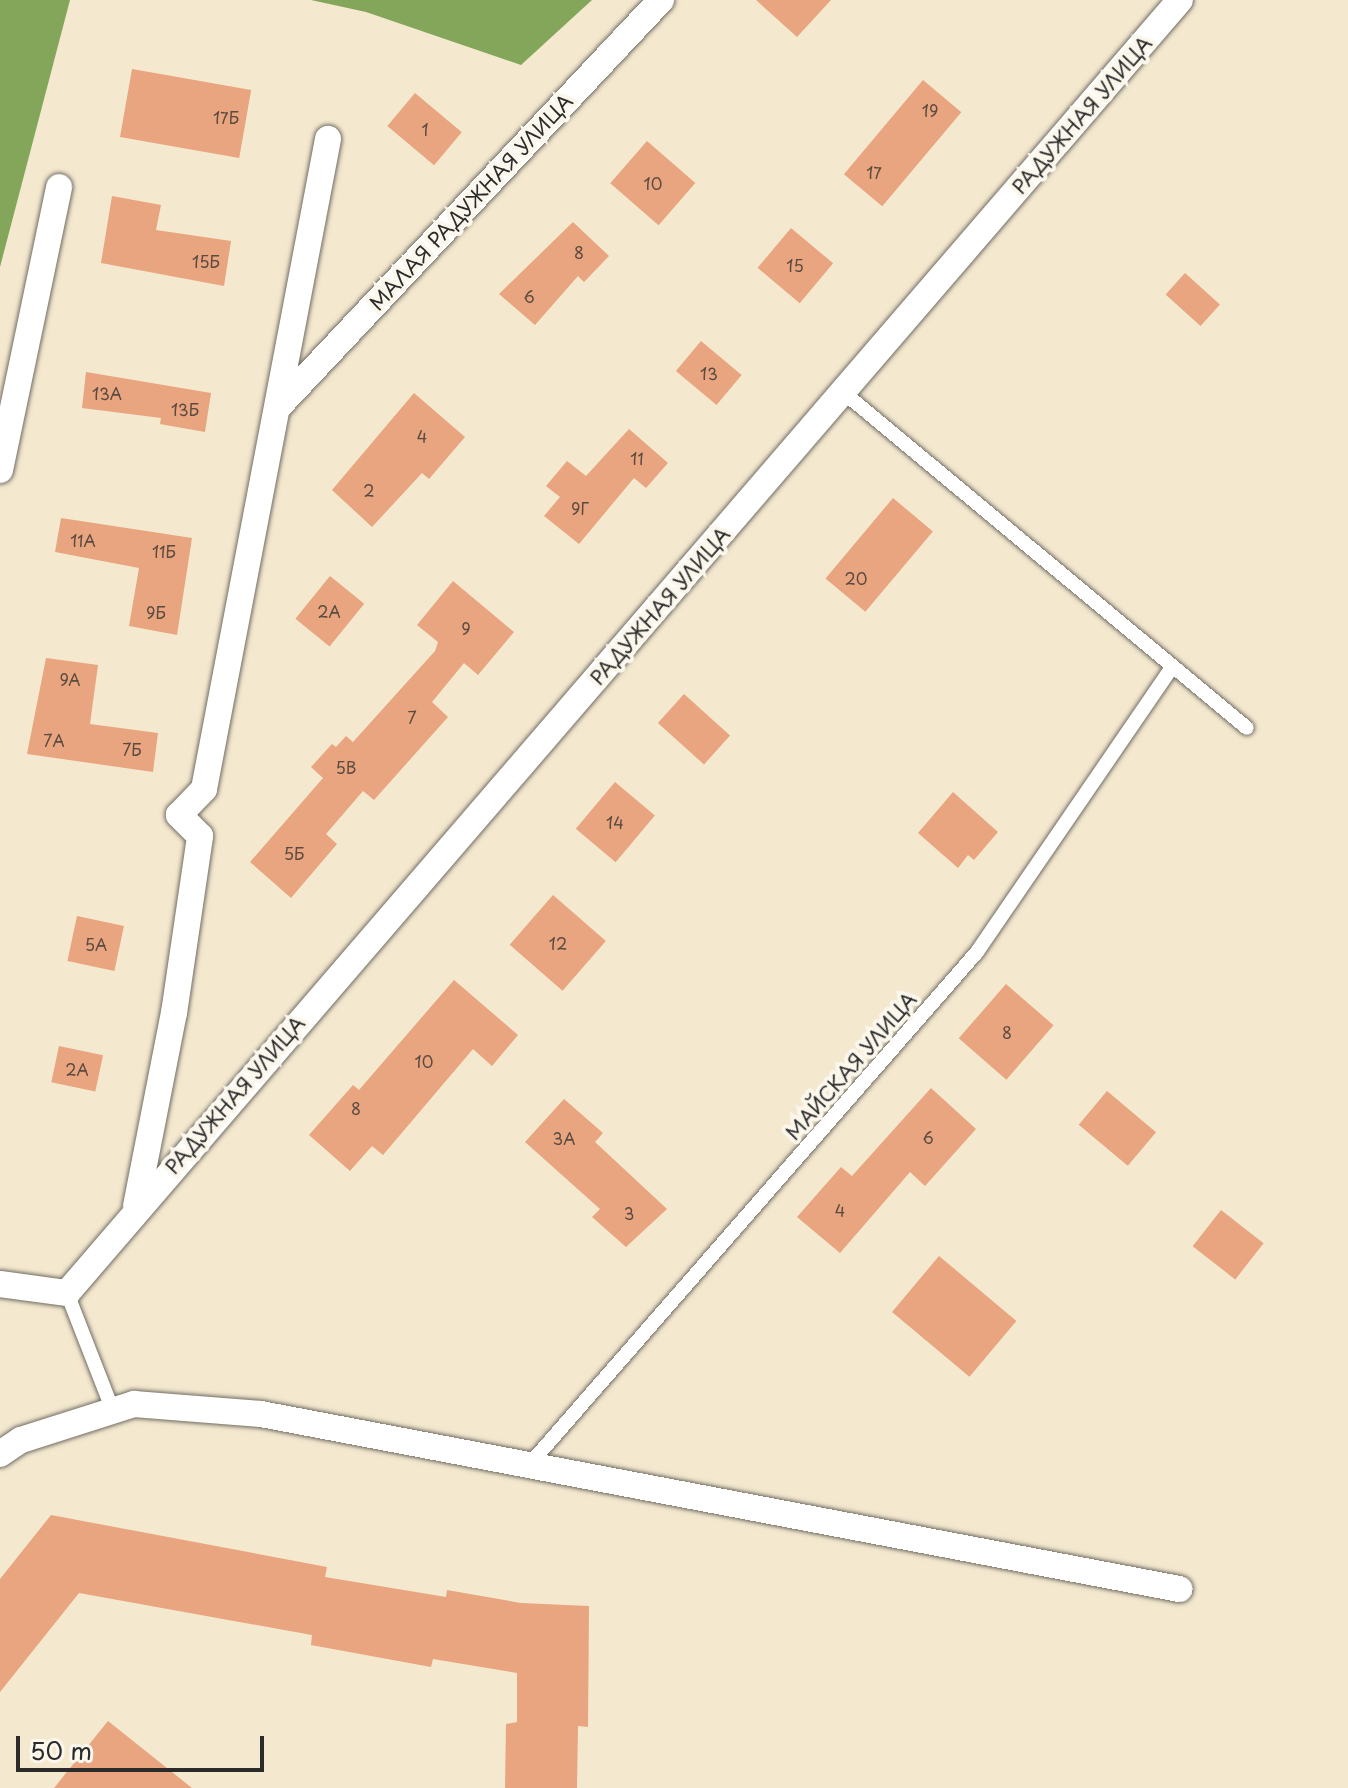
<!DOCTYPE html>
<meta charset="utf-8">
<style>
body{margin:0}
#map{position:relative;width:1348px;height:1788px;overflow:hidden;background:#f4e8cf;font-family:"Playpen Sans",sans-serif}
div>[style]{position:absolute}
.forest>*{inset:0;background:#84a65b}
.building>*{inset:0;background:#e8a57f;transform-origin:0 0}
.roads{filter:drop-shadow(0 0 2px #716d64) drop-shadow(0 0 2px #716d64)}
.lane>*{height:14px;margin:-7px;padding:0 7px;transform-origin:7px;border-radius:7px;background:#fff}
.street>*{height:26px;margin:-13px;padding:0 13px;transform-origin:13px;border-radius:13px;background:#fff}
span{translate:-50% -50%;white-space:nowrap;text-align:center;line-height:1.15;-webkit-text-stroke:8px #fbf7ec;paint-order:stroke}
.number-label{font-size:16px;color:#5a4a40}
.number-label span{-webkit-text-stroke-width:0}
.street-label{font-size:20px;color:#2b2b2b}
.scale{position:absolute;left:16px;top:1736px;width:248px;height:36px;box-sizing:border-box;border:4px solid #2b2b2b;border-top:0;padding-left:10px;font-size:24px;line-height:28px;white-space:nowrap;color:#2b2b2b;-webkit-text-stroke:6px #fbf7ec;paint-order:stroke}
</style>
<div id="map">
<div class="forest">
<div style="clip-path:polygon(0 0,70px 0,0 267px)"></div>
<div style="clip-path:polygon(311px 0,592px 0,521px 65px,366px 12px)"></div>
</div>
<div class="building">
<div style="clip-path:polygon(756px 0,831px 0,797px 37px)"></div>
<div style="left:132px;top:69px;width:121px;height:69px;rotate:10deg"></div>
<div style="left:923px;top:80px;width:50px;height:123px;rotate:40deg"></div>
<div style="left:415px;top:93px;width:61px;height:43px;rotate:40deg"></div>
<div style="left:647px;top:141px;width:64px;height:56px;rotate:41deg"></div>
<div style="clip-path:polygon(112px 196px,161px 205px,156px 230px,231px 241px,224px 286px,101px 263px)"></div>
<div style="clip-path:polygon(573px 222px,609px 256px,584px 282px,578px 276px,535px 325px,499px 294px)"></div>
<div style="left:791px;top:228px;width:55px;height:52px;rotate:40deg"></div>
<div style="left:1185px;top:273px;width:47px;height:29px;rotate:42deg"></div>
<div style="left:701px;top:341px;width:53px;height:39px;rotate:40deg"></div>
<div style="clip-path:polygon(86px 372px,211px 393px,205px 432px,160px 424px,161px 418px,82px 408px)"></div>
<div style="clip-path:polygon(414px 393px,465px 437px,429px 479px,422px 473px,372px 527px,332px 490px)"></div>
<div style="clip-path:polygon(629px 429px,668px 463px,646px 488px,634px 478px,579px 544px,544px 516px,560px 497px,546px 486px,567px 461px,586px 476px)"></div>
<div style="left:893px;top:498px;width:52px;height:105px;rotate:40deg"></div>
<div style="clip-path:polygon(61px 518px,192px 538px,177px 635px,129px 626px,139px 568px,55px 552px)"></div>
<div style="left:330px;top:576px;width:44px;height:55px;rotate:39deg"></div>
<div style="clip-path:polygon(453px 581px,514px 632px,478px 675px,464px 663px,432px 702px,448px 717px,374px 800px,363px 791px,326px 834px,337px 844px,291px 898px,250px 862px,323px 778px,311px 767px,332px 744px,336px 747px,346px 736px,353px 742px,435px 651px,438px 642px,417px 625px)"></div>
<div style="clip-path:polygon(46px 658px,98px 665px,90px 724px,158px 733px,153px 772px,27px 754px)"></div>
<div style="left:684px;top:694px;width:62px;height:39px;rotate:42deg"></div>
<div style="left:615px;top:782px;width:52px;height:61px;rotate:40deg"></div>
<div style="clip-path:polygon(953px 792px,998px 832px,974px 860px,968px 855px,958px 868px,918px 833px)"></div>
<div style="left:553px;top:895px;width:70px;height:66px;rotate:41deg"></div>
<div style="left:77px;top:916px;width:48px;height:46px;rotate:12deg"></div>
<div style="clip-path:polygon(454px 980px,518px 1035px,492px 1066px,473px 1049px,383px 1155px,372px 1146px,350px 1171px,309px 1135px,353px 1085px,359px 1090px)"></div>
<div style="left:1006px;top:984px;width:63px;height:72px;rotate:41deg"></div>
<div style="left:59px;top:1046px;width:45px;height:37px;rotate:12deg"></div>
<div style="clip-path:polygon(931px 1088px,976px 1129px,925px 1186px,910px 1172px,840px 1253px,797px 1217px,841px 1167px,852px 1176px)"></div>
<div style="left:1107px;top:1091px;width:64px;height:44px;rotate:40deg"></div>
<div style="clip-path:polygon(564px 1099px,603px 1133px,595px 1142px,667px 1209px,626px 1247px,592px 1217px,600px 1209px,525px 1142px)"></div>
<div style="left:1221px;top:1210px;width:54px;height:46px;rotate:38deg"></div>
<div style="left:939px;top:1256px;width:101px;height:73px;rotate:40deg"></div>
<div style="clip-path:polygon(51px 1515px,327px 1567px,325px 1577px,446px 1597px,447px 1590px,521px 1603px,589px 1606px,588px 1727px,578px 1726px,577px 1788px,505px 1788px,506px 1724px,517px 1722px,517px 1673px,433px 1659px,431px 1667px,311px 1645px,312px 1635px,79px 1593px,0 1692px,0 1579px)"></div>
<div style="clip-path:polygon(108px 1721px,192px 1788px,54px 1788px)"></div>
</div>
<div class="roads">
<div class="lane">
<div style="left:843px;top:392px;width:525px;rotate:39.75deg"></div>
<div style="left:67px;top:1293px;width:127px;rotate:68.7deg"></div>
<div style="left:529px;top:1465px;width:681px;rotate:-48.87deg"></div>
<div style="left:977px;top:952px;width:343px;rotate:-55.6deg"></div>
</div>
<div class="street">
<div style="left:280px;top:405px;width:556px;rotate:-46.75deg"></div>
<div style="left:0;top:470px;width:289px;rotate:-78.2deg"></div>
<div style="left:136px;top:1206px;width:197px;rotate:-78.9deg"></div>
<div style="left:174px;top:1013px;width:179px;rotate:-81.6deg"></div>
<div style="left:200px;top:836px;width:30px;rotate:-135deg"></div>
<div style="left:179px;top:815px;width:36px;rotate:-46deg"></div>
<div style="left:204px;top:789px;width:662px;rotate:-79.2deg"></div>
<div style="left:0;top:1284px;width:68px;rotate:7.7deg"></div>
<div style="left:67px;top:1293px;width:1706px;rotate:-49.28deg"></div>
<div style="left:0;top:1454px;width:25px;rotate:-34deg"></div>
<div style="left:21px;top:1440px;width:119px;rotate:-17.7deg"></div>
<div style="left:134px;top:1404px;width:127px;rotate:4.5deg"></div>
<div style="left:261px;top:1414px;width:935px;rotate:10.79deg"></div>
</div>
</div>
<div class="number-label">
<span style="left:930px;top:110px">19</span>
<span style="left:226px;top:117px">17Б</span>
<span style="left:425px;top:129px">1</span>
<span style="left:874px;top:172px">17</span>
<span style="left:653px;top:183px">10</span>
<span style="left:579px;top:252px">8</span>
<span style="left:206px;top:261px">15Б</span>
<span style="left:795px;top:265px">15</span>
<span style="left:529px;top:296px">6</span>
<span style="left:709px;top:373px">13</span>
<span style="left:107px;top:393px">13А</span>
<span style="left:185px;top:409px">13Б</span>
<span style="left:422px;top:436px">4</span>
<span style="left:637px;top:458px">11</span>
<span style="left:369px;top:490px">2</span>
<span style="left:580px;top:508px">9Г</span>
<span style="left:83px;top:540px">11А</span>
<span style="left:164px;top:551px">11Б</span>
<span style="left:856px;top:578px">20</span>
<span style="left:329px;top:611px">2А</span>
<span style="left:156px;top:612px">9Б</span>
<span style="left:466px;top:628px">9</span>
<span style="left:70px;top:679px">9А</span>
<span style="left:412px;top:717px">7</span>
<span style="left:54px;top:740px">7А</span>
<span style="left:132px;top:749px">7Б</span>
<span style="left:346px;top:767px">5В</span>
<span style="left:615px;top:822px">14</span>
<span style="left:294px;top:853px">5Б</span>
<span style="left:558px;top:943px">12</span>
<span style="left:96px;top:944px">5А</span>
<span style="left:1007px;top:1032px">8</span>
<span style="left:424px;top:1061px">10</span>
<span style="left:77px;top:1069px">2А</span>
<span style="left:356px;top:1108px">8</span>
<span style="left:928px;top:1137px">6</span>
<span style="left:564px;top:1138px">3А</span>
<span style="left:840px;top:1210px">4</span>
<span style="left:629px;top:1213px">3</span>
</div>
<div class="street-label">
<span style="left:1082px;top:115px;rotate:-49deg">РАДУЖНАЯ УЛИЦА</span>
<span style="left:471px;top:202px;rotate:-47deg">МАЛАЯ РАДУЖНАЯ УЛИЦА</span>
<span style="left:660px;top:606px;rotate:-49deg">РАДУЖНАЯ УЛИЦА</span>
<span style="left:851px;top:1066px;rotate:-49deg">МАЙСКАЯ УЛИЦА</span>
<span style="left:235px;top:1095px;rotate:-49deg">РАДУЖНАЯ УЛИЦА</span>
</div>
<div class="scale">50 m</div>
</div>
